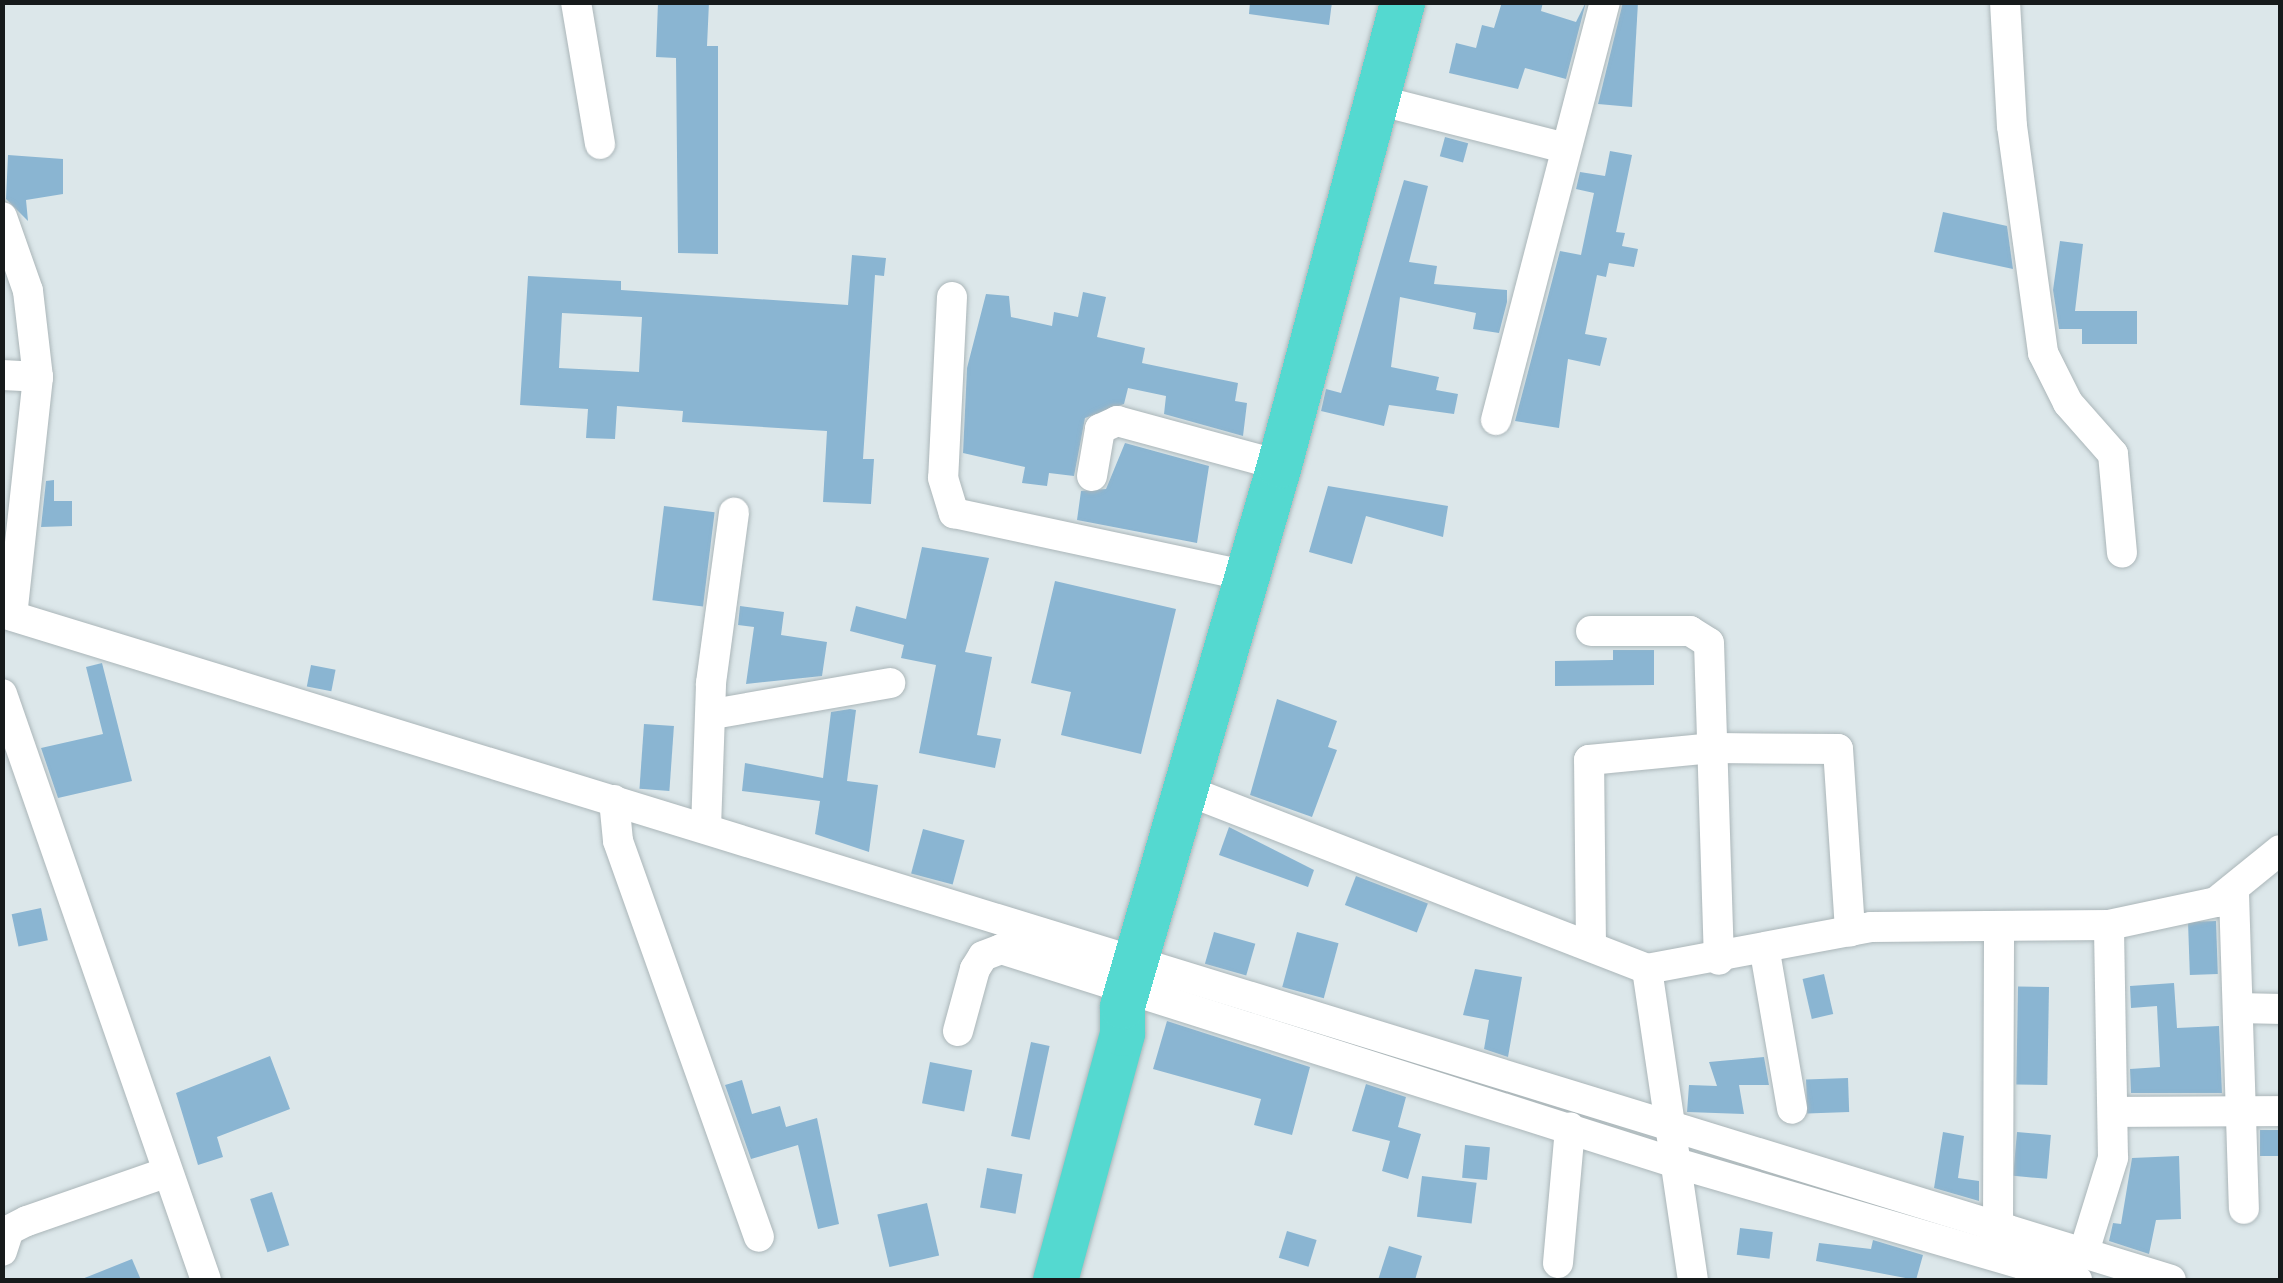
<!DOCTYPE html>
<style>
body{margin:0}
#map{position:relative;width:2283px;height:1283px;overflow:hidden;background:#dce7ea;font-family:"Source Sans 3",sans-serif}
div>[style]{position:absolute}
.building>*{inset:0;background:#8ab5d2;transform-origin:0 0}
.roads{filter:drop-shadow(0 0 2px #abb6b9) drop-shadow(0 0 2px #abb6b9)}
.minor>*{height:30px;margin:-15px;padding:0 15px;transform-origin:15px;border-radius:15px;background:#fff}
.highway>*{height:45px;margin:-22.5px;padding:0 22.5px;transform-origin:22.5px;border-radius:22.5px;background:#54d9d0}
span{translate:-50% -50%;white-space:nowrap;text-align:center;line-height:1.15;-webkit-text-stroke:9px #e9f4f7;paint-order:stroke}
.frame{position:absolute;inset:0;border:5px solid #161a1b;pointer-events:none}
</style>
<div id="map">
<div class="building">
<div style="clip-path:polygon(658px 2px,709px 2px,707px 46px,718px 46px,718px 254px,678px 253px,676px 58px,656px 57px)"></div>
<div style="clip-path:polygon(1250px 2px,1332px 2px,1329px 25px,1249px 14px)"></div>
<div style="clip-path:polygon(1502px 2px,1543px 2px,1541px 11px,1576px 22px,1586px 2px,1566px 79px,1525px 68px,1518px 89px,1449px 73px,1456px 43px,1476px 48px,1482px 25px,1494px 28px)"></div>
<div style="clip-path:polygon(1623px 2px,1638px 2px,1632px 107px,1598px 104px)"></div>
<div style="left:1445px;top:137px;width:24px;height:20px;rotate:15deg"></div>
<div style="clip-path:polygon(1610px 151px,1632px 155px,1616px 232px,1625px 233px,1622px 246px,1638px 249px,1634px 267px,1609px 263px,1606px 277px,1597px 275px,1585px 334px,1607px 338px,1600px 366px,1568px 359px,1559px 428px,1515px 421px,1560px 251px,1581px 255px,1594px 193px,1576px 189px,1580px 172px,1605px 176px)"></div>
<div style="clip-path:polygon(8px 155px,63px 159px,63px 194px,26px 200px,28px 221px,6px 199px)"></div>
<div style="clip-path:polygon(1404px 180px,1428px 186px,1409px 262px,1437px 266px,1434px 284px,1507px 290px,1507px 302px,1499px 333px,1473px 329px,1476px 313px,1400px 297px,1391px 367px,1439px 377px,1436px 390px,1458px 394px,1454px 414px,1389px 405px,1384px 426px,1321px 411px,1326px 389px,1341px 393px)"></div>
<div style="clip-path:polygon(1943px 212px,2007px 226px,2013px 269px,1934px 252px)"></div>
<div style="clip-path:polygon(2060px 241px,2083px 244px,2075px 311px,2137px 311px,2137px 344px,2082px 344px,2082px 329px,2059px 329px,2053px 290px)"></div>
<div style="clip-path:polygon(evenodd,852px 255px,886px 258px,884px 276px,875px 275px,863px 459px,874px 459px,871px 504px,823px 502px,827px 431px,682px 422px,683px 411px,617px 406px,615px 439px,586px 438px,588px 409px,520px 405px,528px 276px,621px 281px,621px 290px,848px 305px,852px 255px,562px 313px,642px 317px,639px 372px,559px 368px,562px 313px)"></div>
<div style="clip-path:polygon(1083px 292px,1106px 297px,1097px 337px,1145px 348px,1142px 363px,1238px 383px,1235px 401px,1247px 403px,1243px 436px,1164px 414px,1166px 396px,1128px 388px,1124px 404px,1085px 418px,1074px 476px,1049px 473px,1047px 486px,1022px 483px,1025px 467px,963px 453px,967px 368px,986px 294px,1009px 296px,1011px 317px,1052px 326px,1054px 312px,1078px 317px)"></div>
<div style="clip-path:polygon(1125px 443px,1209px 466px,1197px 543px,1077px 520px,1081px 491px,1106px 489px)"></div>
<div style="clip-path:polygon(54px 480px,54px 501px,72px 501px,72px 526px,41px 527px,46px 481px)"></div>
<div style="clip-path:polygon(1328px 486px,1448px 506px,1443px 537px,1366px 516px,1352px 564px,1309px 552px)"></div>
<div style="left:664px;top:506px;width:51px;height:95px;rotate:7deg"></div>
<div style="clip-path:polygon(922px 547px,989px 558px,965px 652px,992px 657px,977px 735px,1001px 739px,995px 768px,919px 753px,936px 665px,901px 658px,904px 645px,850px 631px,856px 606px,906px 619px)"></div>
<div style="clip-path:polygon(1055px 581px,1176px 609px,1141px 754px,1061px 735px,1071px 692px,1031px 683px)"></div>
<div style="clip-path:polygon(740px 606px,784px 612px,781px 635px,827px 642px,822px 676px,746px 684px,754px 627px,738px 625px)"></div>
<div style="clip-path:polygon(1613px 650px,1654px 650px,1654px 685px,1555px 686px,1555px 661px,1613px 660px)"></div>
<div style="clip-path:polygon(102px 663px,132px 781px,58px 798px,41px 748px,103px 734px,86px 667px)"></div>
<div style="left:311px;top:665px;width:25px;height:22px;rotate:11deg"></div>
<div style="clip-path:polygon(1277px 699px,1337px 721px,1328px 747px,1337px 750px,1312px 817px,1250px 795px)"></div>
<div style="clip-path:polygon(850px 709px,856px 710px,847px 781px,878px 785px,869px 852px,815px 834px,820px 801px,742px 791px,745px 763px,823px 778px,831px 712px)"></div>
<div style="left:644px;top:724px;width:30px;height:65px;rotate:4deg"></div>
<div style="clip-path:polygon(1229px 827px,1314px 870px,1308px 887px,1219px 855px)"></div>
<div style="left:923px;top:829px;width:43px;height:46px;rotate:15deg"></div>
<div style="left:1356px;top:876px;width:77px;height:31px;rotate:21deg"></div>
<div style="left:41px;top:908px;width:33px;height:30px;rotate:78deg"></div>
<div style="left:2216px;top:921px;width:53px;height:28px;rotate:88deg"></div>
<div style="left:1214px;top:932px;width:43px;height:33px;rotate:16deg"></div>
<div style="left:1297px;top:932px;width:43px;height:57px;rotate:15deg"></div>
<div style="clip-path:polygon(1475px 969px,1522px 977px,1508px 1057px,1484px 1049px,1489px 1020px,1463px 1015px)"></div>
<div style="left:1824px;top:974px;width:41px;height:22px;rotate:77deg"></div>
<div style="clip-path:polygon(2174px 983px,2177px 1028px,2219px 1026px,2222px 1093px,2131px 1093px,2130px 1069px,2160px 1067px,2157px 1006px,2131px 1008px,2130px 986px)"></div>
<div style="left:2049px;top:987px;width:98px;height:31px;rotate:91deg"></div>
<div style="clip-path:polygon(1167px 1021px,1310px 1067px,1292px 1135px,1254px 1125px,1261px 1099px,1153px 1069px)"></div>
<div style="left:1031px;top:1042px;width:19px;height:96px;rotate:12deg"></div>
<div style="clip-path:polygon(270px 1056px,290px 1109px,217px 1137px,223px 1157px,198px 1165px,176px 1093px)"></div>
<div style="clip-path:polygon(1764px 1057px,1769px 1085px,1739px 1085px,1744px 1114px,1687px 1112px,1689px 1085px,1717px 1086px,1709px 1062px)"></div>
<div style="left:930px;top:1062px;width:43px;height:42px;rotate:11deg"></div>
<div style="left:1848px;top:1078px;width:34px;height:42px;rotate:88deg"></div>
<div style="clip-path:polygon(742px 1080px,752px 1114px,780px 1106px,786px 1127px,817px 1118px,839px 1224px,818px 1229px,798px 1145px,751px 1159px,725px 1085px)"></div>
<div style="clip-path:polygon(1366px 1084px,1406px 1097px,1398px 1127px,1421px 1134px,1408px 1179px,1382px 1171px,1390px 1141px,1352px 1131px)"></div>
<div style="left:2260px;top:1130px;width:20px;height:26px"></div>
<div style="clip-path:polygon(1943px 1132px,1964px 1136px,1958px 1178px,1979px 1181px,1979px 1201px,1934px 1188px)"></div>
<div style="left:2017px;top:1132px;width:34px;height:44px;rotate:5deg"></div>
<div style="left:1465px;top:1145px;width:25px;height:33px;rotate:5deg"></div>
<div style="clip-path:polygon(2179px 1156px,2181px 1219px,2156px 1220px,2149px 1254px,2109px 1241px,2113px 1223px,2121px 1224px,2132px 1158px)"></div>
<div style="left:987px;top:1168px;width:36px;height:40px;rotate:10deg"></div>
<div style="left:1422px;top:1176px;width:55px;height:41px;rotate:7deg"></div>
<div style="left:272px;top:1192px;width:56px;height:23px;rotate:72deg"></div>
<div style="left:927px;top:1203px;width:54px;height:51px;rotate:77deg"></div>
<div style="left:1740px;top:1228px;width:33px;height:27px;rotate:7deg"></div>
<div style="left:1287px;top:1231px;width:31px;height:28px;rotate:17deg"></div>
<div style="clip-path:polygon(1873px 1240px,1923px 1255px,1916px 1280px,1816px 1261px,1819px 1243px,1871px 1249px)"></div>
<div style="clip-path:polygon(1389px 1246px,1422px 1256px,1415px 1280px,1378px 1280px)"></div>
<div style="clip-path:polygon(132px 1259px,141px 1280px,82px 1280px,82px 1279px)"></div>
</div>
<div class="roads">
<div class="minor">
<div style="left:576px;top:2px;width:144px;rotate:80.4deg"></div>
<div style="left:2005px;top:2px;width:124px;rotate:86.8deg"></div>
<div style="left:2012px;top:126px;width:229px;rotate:82.2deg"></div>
<div style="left:2043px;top:353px;width:56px;rotate:63.4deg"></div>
<div style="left:2068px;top:403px;width:68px;rotate:48.6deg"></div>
<div style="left:2113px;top:454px;width:99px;rotate:84.8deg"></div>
<div style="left:1377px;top:100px;width:194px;rotate:14.3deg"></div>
<div style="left:2px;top:217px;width:78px;rotate:70.6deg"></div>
<div style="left:28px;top:291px;width:87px;rotate:83.4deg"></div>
<div style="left:38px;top:377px;width:240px;rotate:96.2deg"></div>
<div style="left:952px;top:297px;width:181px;rotate:92.8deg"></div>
<div style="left:943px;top:478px;width:37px;rotate:73deg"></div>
<div style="left:954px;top:513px;width:300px;rotate:12.1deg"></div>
<div style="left:2px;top:375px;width:36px;rotate:3deg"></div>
<div style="left:1496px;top:420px;width:432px;rotate:-75.4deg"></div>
<div style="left:1092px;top:476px;width:48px;rotate:-80.3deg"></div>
<div style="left:1100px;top:429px;width:19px;rotate:-25deg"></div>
<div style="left:1117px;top:421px;width:168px;rotate:15.2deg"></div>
<div style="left:2px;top:613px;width:2269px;rotate:17.09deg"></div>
<div style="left:1591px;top:631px;width:99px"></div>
<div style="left:1690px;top:631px;width:22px;rotate:32deg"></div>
<div style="left:1709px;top:643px;width:317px;rotate:88.2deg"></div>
<div style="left:2px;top:694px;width:620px;rotate:70.81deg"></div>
<div style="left:713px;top:714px;width:180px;rotate:-9.9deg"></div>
<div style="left:1183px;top:789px;width:498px;rotate:21.2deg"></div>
<div style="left:1647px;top:969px;width:228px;rotate:-10.6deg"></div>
<div style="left:1871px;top:927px;width:238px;rotate:-0.5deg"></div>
<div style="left:2109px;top:925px;width:109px;rotate:-12.1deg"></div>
<div style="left:2216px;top:902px;width:82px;rotate:-39.1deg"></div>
<div style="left:614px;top:800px;width:41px;rotate:84.4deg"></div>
<div style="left:618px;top:841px;width:420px;rotate:70.4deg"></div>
<div style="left:706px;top:828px;width:145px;rotate:-88deg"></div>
<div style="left:711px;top:683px;width:172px;rotate:-82.3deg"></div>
<div style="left:2234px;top:894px;width:315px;rotate:88.2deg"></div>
<div style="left:1591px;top:946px;width:186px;rotate:-90.6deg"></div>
<div style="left:1589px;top:760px;width:126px;rotate:-5.5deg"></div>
<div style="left:1714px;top:748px;width:124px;rotate:0.5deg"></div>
<div style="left:1838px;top:749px;width:183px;rotate:86.2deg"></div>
<div style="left:1765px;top:952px;width:159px;rotate:80.2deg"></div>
<div style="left:1647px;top:969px;width:314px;rotate:81.6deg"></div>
<div style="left:2240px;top:1008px;width:40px;rotate:1.4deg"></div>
<div style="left:958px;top:1031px;width:64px;rotate:-74.7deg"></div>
<div style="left:975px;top:969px;width:15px;rotate:-58deg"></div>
<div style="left:983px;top:956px;width:19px;rotate:-21deg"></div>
<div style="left:1001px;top:949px;width:708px;rotate:17.59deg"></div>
<div style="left:1676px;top:1163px;width:418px;rotate:16.3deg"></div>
<div style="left:2116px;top:1112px;width:164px;rotate:-0.3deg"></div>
<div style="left:1998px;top:1230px;width:302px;rotate:-89.8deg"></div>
<div style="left:2px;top:1251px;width:22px;rotate:-72deg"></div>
<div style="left:9px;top:1230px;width:20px;rotate:-27deg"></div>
<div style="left:27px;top:1221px;width:146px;rotate:-19.2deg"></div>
<div style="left:2083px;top:1255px;width:102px;rotate:-72.8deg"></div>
<div style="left:2113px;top:1158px;width:233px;rotate:-91deg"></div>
<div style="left:1558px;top:1263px;width:136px;rotate:-84.9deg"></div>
</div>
<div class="highway">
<div style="left:1055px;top:1280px;width:256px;rotate:-74.8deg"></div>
<div style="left:1122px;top:1033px;width:27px;rotate:-90deg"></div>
<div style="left:1122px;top:1006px;width:563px;rotate:-73.82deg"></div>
<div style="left:1279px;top:465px;width:479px;rotate:-75.1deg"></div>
</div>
</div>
<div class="frame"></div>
</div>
